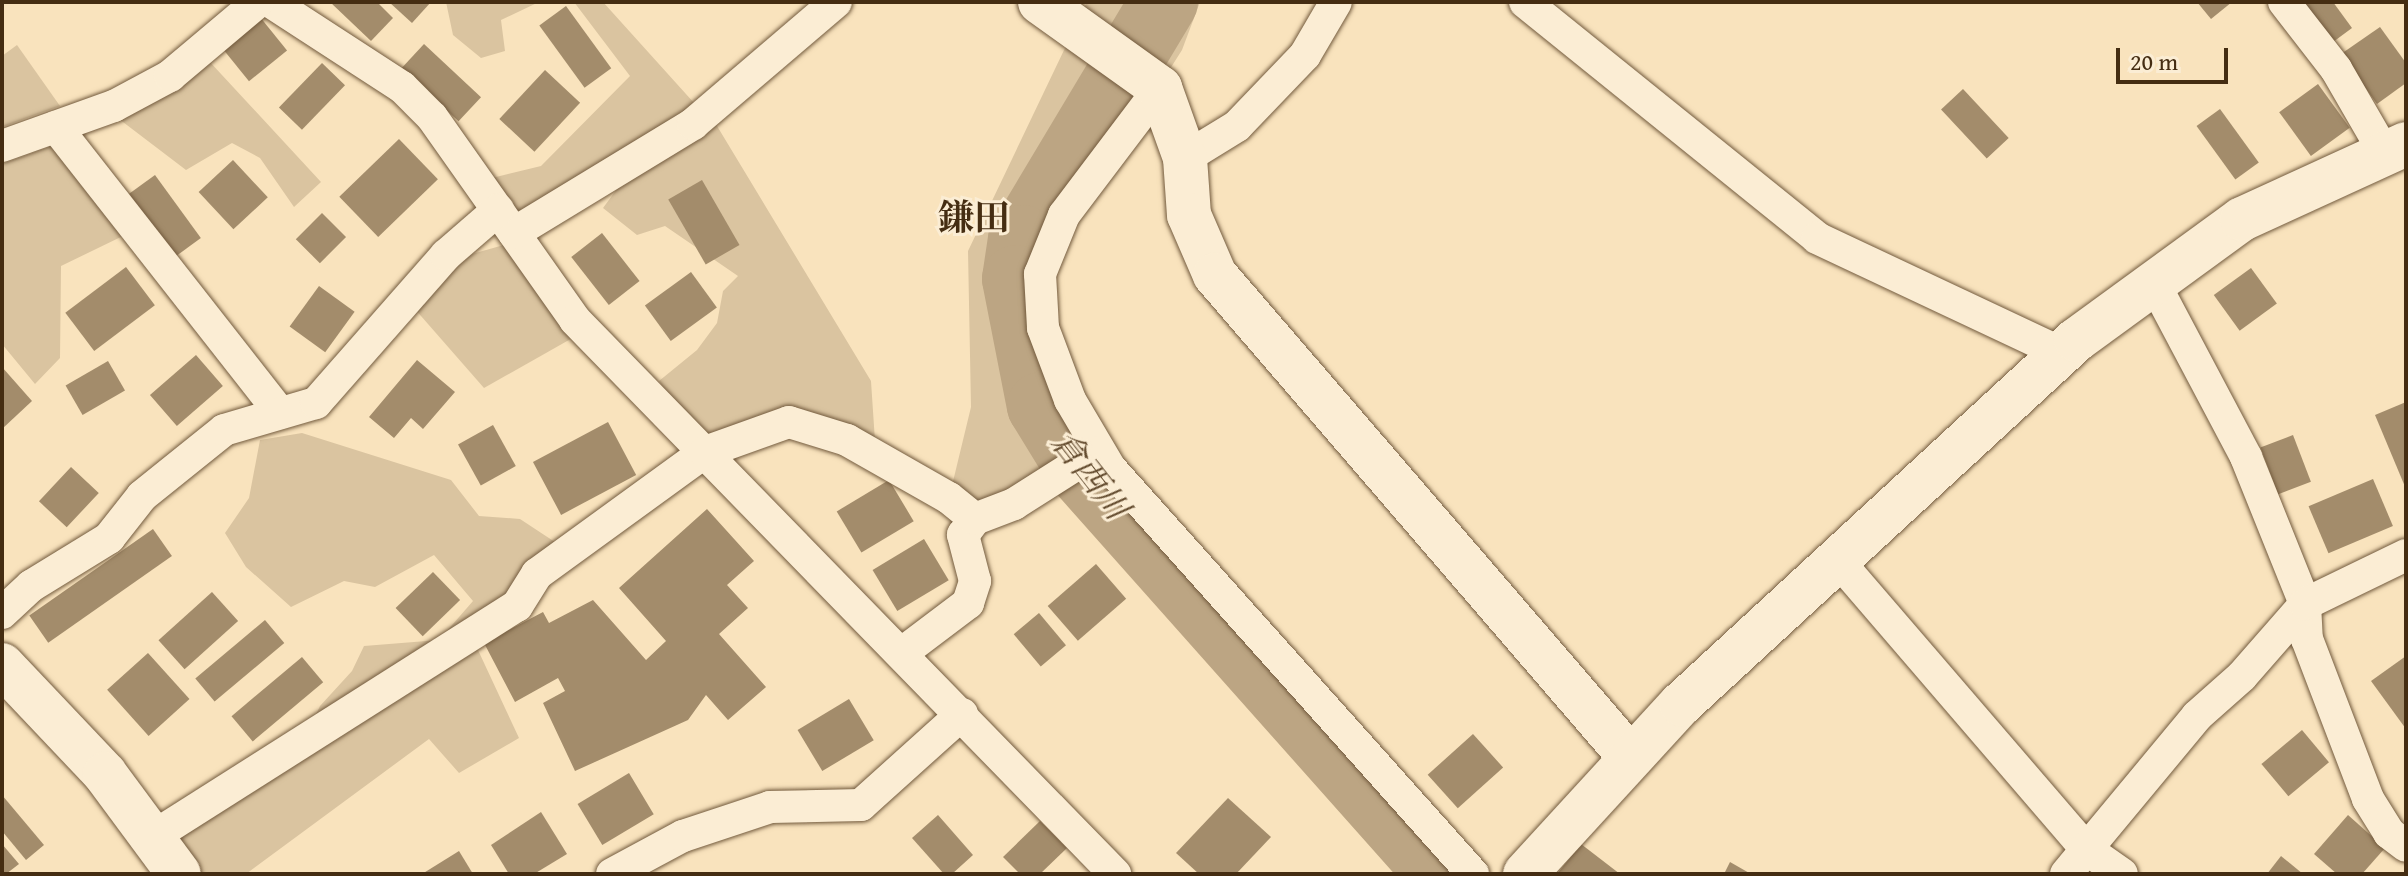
<!DOCTYPE html>
<meta charset="utf-8">
<style>
body{margin:0}
#map{position:relative;width:2408px;height:876px;overflow:hidden;background:#f9e3bd;font-family:"Gentium Book Plus","Noto Serif JP",serif}
div>[style]{position:absolute}
.green>*{inset:0;background:#dac4a0}
.river>*{height:68px;margin:-34px;padding:0 34px;transform-origin:34px;border-radius:34px;background:#bca583}
.building>*{inset:0;background:#a38c6b;transform-origin:0 0}
.roads{filter:drop-shadow(0 0 2px #725a3d) drop-shadow(0 0 2px #725a3d)}
.street>*{height:32px;margin:-16px;padding:0 16px;transform-origin:16px;border-radius:16px;background:#fbedd4}
.secondary>*{height:44px;margin:-22px;padding:0 22px;transform-origin:22px;border-radius:22px;background:#fbedd4}
span{translate:-50% -50%;white-space:nowrap;text-align:center;line-height:1.15;-webkit-text-stroke:6px #fbedd4;paint-order:stroke}
.water-label{font-size:34px;color:#634b2e;font-style:italic}
.quarter-label{font-size:36px;color:#452d12;font-weight:700}
.frame{position:absolute;inset:0;border:4px solid #452d12;pointer-events:none}
.scale{position:absolute;left:2116px;top:48px;width:112px;height:36px;box-sizing:border-box;border:4px solid #452d12;border-top:0;padding-left:10px;font-size:24px;line-height:28px;white-space:nowrap;color:#452d12;-webkit-text-stroke:6px #fbedd4;paint-order:stroke}
</style>
<div id="map">
<div class="green">
<div style="clip-path:polygon(446px 2px,539px 2px,501px 20px,505px 51px,481px 58px,453px 35px)"></div>
<div style="clip-path:polygon(574px 2px,603px 2px,704px 114px,523px 227px,492px 178px,541px 166px,630px 76px)"></div>
<div style="clip-path:polygon(1087px 2px,1200px 2px,1182px 50px,1040px 274px,1096px 452px,975px 519px,949px 498px,971px 407px,968px 251px)"></div>
<div style="clip-path:polygon(17px 45px,60px 106px,2px 127px,2px 56px)"></div>
<div style="clip-path:polygon(209px 61px,321px 182px,294px 207px,260px 158px,232px 143px,186px 170px,119px 119px)"></div>
<div style="clip-path:polygon(714px 121px,871px 381px,876px 456px,789px 422px,705px 452px,659px 381px,697px 350px,717px 323px,723px 291px,738px 276px,665px 226px,637px 235px,603px 208px,642px 155px)"></div>
<div style="clip-path:polygon(60px 143px,127px 234px,61px 266px,60px 358px,35px 384px,2px 344px,2px 164px)"></div>
<div style="clip-path:polygon(511px 243px,576px 336px,484px 388px,407px 300px,472px 254px)"></div>
<div style="clip-path:polygon(302px 433px,451px 480px,479px 516px,520px 519px,561px 546px,471px 635px,519px 738px,459px 773px,429px 739px,246px 874px,177px 874px,154px 836px,310px 727px,320px 706px,352px 671px,364px 646px,439px 640px,473px 601px,434px 555px,375px 587px,344px 581px,291px 607px,246px 567px,225px 533px,249px 498px,260px 440px)"></div>
</div>
<div class="river">
<div style="left:1164px;top:2px;width:276px;rotate:120.9deg"></div>
<div style="left:1022px;top:239px;width:40px;rotate:98.5deg"></div>
<div style="left:1016px;top:279px;width:129px;rotate:78.9deg"></div>
<div style="left:1041px;top:406px;width:73px;rotate:58.5deg"></div>
<div style="left:1079px;top:468px;width:543px;rotate:48.36deg"></div>
</div>
<div class="building">
<div style="clip-path:polygon(330px 2px,377px 2px,393px 18px,371px 41px)"></div>
<div style="clip-path:polygon(389px 2px,431px 2px,412px 23px)"></div>
<div style="clip-path:polygon(2197px 2px,2232px 2px,2211px 19px)"></div>
<div style="clip-path:polygon(2297px 2px,2333px 2px,2352px 28px,2329px 45px)"></div>
<div style="left:566px;top:6px;width:77px;height:33px;rotate:54deg"></div>
<div style="left:260px;top:17px;width:43px;height:49px;rotate:51deg"></div>
<div style="clip-path:polygon(2380px 27px,2406px 63px,2406px 83px,2377px 104px,2341px 54px)"></div>
<div style="left:424px;top:44px;width:78px;height:33px;rotate:43deg"></div>
<div style="left:322px;top:63px;width:32px;height:62px;rotate:44deg"></div>
<div style="left:545px;top:70px;width:48px;height:67px;rotate:43deg"></div>
<div style="left:2318px;top:84px;width:54px;height:48px;rotate:54deg"></div>
<div style="left:1963px;top:89px;width:67px;height:30px;rotate:47deg"></div>
<div style="left:2220px;top:109px;width:66px;height:29px;rotate:54deg"></div>
<div style="left:399px;top:139px;width:56px;height:83px;rotate:46deg"></div>
<div style="left:233px;top:160px;width:51px;height:47px;rotate:47deg"></div>
<div style="left:155px;top:175px;width:78px;height:32px;rotate:54deg"></div>
<div style="left:702px;top:180px;width:75px;height:39px;rotate:60deg"></div>
<div style="left:322px;top:213px;width:34px;height:37px;rotate:45deg"></div>
<div style="left:602px;top:233px;width:61px;height:39px;rotate:52deg"></div>
<div style="left:126px;top:267px;width:48px;height:76px;rotate:53deg"></div>
<div style="left:2251px;top:268px;width:44px;height:46px;rotate:54deg"></div>
<div style="left:691px;top:272px;width:44px;height:57px;rotate:54deg"></div>
<div style="left:319px;top:286px;width:44px;height:50px;rotate:36deg"></div>
<div style="left:196px;top:355px;width:41px;height:61px;rotate:49deg"></div>
<div style="clip-path:polygon(417px 360px,455px 392px,423px 429px,411px 418px,394px 438px,369px 417px)"></div>
<div style="left:108px;top:361px;width:34px;height:49px;rotate:60deg"></div>
<div style="clip-path:polygon(2px 367px,32px 401px,2px 429px)"></div>
<div style="clip-path:polygon(2406px 402px,2406px 489px,2375px 415px)"></div>
<div style="left:608px;top:422px;width:60px;height:85px;rotate:62deg"></div>
<div style="left:493px;top:425px;width:47px;height:40px;rotate:61deg"></div>
<div style="left:2293px;top:435px;width:50px;height:35px;rotate:69deg"></div>
<div style="left:71px;top:467px;width:38px;height:47px;rotate:43deg"></div>
<div style="left:2373px;top:479px;width:51px;height:70px;rotate:67deg"></div>
<div style="left:889px;top:480px;width:48px;height:61px;rotate:59deg"></div>
<div style="clip-path:polygon(707px 509px,754px 561px,727px 585px,748px 608px,719px 634px,766px 687px,728px 720px,706px 695px,688px 720px,575px 771px,543px 703px,565px 691px,558px 678px,515px 702px,484px 643px,543px 612px,549px 623px,593px 600px,646px 660px,666px 641px,619px 588px)"></div>
<div style="left:153px;top:529px;width:33px;height:151px;rotate:55deg"></div>
<div style="left:924px;top:539px;width:48px;height:60px;rotate:59deg"></div>
<div style="left:1096px;top:564px;width:46px;height:64px;rotate:49deg"></div>
<div style="left:433px;top:572px;width:39px;height:52px;rotate:46deg"></div>
<div style="left:212px;top:592px;width:39px;height:72px;rotate:48deg"></div>
<div style="left:1039px;top:613px;width:42px;height:33px;rotate:50deg"></div>
<div style="left:265px;top:620px;width:30px;height:91px;rotate:50deg"></div>
<div style="left:148px;top:653px;width:62px;height:55px;rotate:48deg"></div>
<div style="clip-path:polygon(2406px 656px,2406px 729px,2371px 681px)"></div>
<div style="left:302px;top:657px;width:33px;height:92px;rotate:50deg"></div>
<div style="left:849px;top:699px;width:48px;height:60px;rotate:59deg"></div>
<div style="left:2302px;top:730px;width:42px;height:53px;rotate:50deg"></div>
<div style="left:1473px;top:734px;width:45px;height:61px;rotate:48deg"></div>
<div style="left:629px;top:773px;width:48px;height:60px;rotate:59deg"></div>
<div style="clip-path:polygon(2px 795px,44px 845px,26px 860px,2px 831px)"></div>
<div style="clip-path:polygon(1228px 798px,1271px 837px,1236px 874px,1199px 874px,1176px 853px)"></div>
<div style="clip-path:polygon(541px 812px,567px 854px,534px 874px,509px 874px,491px 845px)"></div>
<div style="clip-path:polygon(938px 815px,973px 855px,952px 874px,944px 874px,912px 838px)"></div>
<div style="clip-path:polygon(2348px 815px,2385px 848px,2362px 874px,2337px 874px,2314px 854px)"></div>
<div style="clip-path:polygon(1040px 821px,1067px 848px,1040px 874px,1020px 874px,1003px 857px)"></div>
<div style="clip-path:polygon(2px 844px,19px 864px,6px 874px,2px 874px)"></div>
<div style="clip-path:polygon(1581px 844px,1620px 874px,1557px 874px)"></div>
<div style="clip-path:polygon(459px 851px,473px 874px,422px 874px)"></div>
<div style="clip-path:polygon(2281px 856px,2303px 874px,2267px 874px)"></div>
<div style="clip-path:polygon(1730px 862px,1751px 874px,1724px 874px)"></div>
</div>
<div class="roads">
<div class="street">
<div style="left:271px;top:2px;width:156px;rotate:33deg"></div>
<div style="left:402px;top:87px;width:42px;rotate:45deg"></div>
<div style="left:432px;top:117px;width:248px;rotate:54.8deg"></div>
<div style="left:575px;top:320px;width:774px;rotate:45.73deg"></div>
<div style="left:1525px;top:2px;width:375px;rotate:38.9deg"></div>
<div style="left:1817px;top:238px;width:270px;rotate:25.2deg"></div>
<div style="left:2284px;top:2px;width:85px;rotate:52.2deg"></div>
<div style="left:2336px;top:69px;width:98px;rotate:60deg"></div>
<div style="left:1160px;top:88px;width:159px;rotate:127.1deg"></div>
<div style="left:1064px;top:215px;width:64px;rotate:112.1deg"></div>
<div style="left:1040px;top:274px;width:54px;rotate:86.8deg"></div>
<div style="left:1043px;top:328px;width:77px;rotate:69.4deg"></div>
<div style="left:1070px;top:400px;width:79px;rotate:59.5deg"></div>
<div style="left:1110px;top:468px;width:545px;rotate:48.2deg"></div>
<div style="left:56px;top:127px;width:363px;rotate:51.9deg"></div>
<div style="left:2px;top:146px;width:119px;rotate:-19.7deg"></div>
<div style="left:114px;top:106px;width:64px;rotate:-28.2deg"></div>
<div style="left:170px;top:76px;width:115px;rotate:-40.1deg"></div>
<div style="left:1185px;top:158px;width:61px;rotate:-31.6deg"></div>
<div style="left:1237px;top:126px;width:98px;rotate:-46.2deg"></div>
<div style="left:1305px;top:55px;width:61px;rotate:-59.7deg"></div>
<div style="left:514px;top:233px;width:210px;rotate:-31.3deg"></div>
<div style="left:693px;top:124px;width:188px;rotate:-40.5deg"></div>
<div style="left:2154px;top:283px;width:197px;rotate:62.1deg"></div>
<div style="left:2246px;top:457px;width:158px;rotate:68.1deg"></div>
<div style="left:2305px;top:604px;width:35px;rotate:87deg"></div>
<div style="left:2307px;top:639px;width:171px;rotate:69.1deg"></div>
<div style="left:2368px;top:799px;width:40px;rotate:58deg"></div>
<div style="left:2389px;top:833px;width:21px;rotate:37deg"></div>
<div style="left:1835px;top:557px;width:384px;rotate:49.3deg"></div>
<div style="left:2085px;top:848px;width:45px;rotate:35.1deg"></div>
<div style="left:2px;top:613px;width:40px;rotate:-43deg"></div>
<div style="left:31px;top:586px;width:92px;rotate:-31.6deg"></div>
<div style="left:109px;top:538px;width:53px;rotate:-51.8deg"></div>
<div style="left:142px;top:496px;width:105px;rotate:-38.8deg"></div>
<div style="left:224px;top:430px;width:96px;rotate:-16.4deg"></div>
<div style="left:316px;top:403px;width:197px;rotate:-48.7deg"></div>
<div style="left:446px;top:255px;width:69px;rotate:-40.9deg"></div>
<div style="left:902px;top:653px;width:83px;rotate:-37.1deg"></div>
<div style="left:968px;top:603px;width:23px;rotate:-72deg"></div>
<div style="left:975px;top:581px;width:48px;rotate:-104.6deg"></div>
<div style="left:963px;top:535px;width:20px;rotate:-53deg"></div>
<div style="left:154px;top:836px;width:430px;rotate:-32.4deg"></div>
<div style="left:517px;top:606px;width:38px;rotate:-58deg"></div>
<div style="left:537px;top:574px;width:208px;rotate:-36deg"></div>
<div style="left:705px;top:452px;width:89px;rotate:-19.7deg"></div>
<div style="left:789px;top:422px;width:61px;rotate:17.2deg"></div>
<div style="left:847px;top:440px;width:117px;rotate:29.6deg"></div>
<div style="left:949px;top:498px;width:33px;rotate:39deg"></div>
<div style="left:975px;top:519px;width:42px;rotate:-21deg"></div>
<div style="left:1014px;top:504px;width:97px;rotate:-32.4deg"></div>
<div style="left:612px;top:874px;width:81px;rotate:-28.2deg"></div>
<div style="left:683px;top:836px;width:92px;rotate:-18.4deg"></div>
<div style="left:770px;top:807px;width:91px;rotate:-1.3deg"></div>
<div style="left:861px;top:805px;width:136px;rotate:-42deg"></div>
<div style="left:2066px;top:874px;width:205px;rotate:-50.3deg"></div>
<div style="left:2197px;top:716px;width:60px;rotate:-41.6deg"></div>
<div style="left:2242px;top:676px;width:96px;rotate:-48.8deg"></div>
<div style="left:2305px;top:604px;width:112px;rotate:-25.9deg"></div>
</div>
<div class="secondary">
<div style="left:1040px;top:2px;width:148px;rotate:35.6deg"></div>
<div style="left:1160px;top:88px;width:74px;rotate:70.3deg"></div>
<div style="left:1185px;top:158px;width:57px;rotate:86deg"></div>
<div style="left:1189px;top:215px;width:65px;rotate:66.6deg"></div>
<div style="left:1215px;top:275px;width:636px;rotate:49.27deg"></div>
<div style="left:2px;top:665px;width:150px;rotate:46.6deg"></div>
<div style="left:105px;top:774px;width:124px;rotate:53.5deg"></div>
<div style="left:1525px;top:874px;width:231px;rotate:-47.5deg"></div>
<div style="left:1681px;top:704px;width:537px;rotate:-42.66deg"></div>
<div style="left:2076px;top:340px;width:205px;rotate:-36.1deg"></div>
<div style="left:2242px;top:219px;width:180px;rotate:-24.6deg"></div>
</div>
</div>
<div class="water-label">
<span style="left:1091px;top:474px;rotate:52deg">倉西川</span>
</div>
<div class="quarter-label">
<span style="left:974px;top:217px">鎌田</span>
</div>
<div class="frame"></div>
<div class="scale">20 m</div>
</div>
